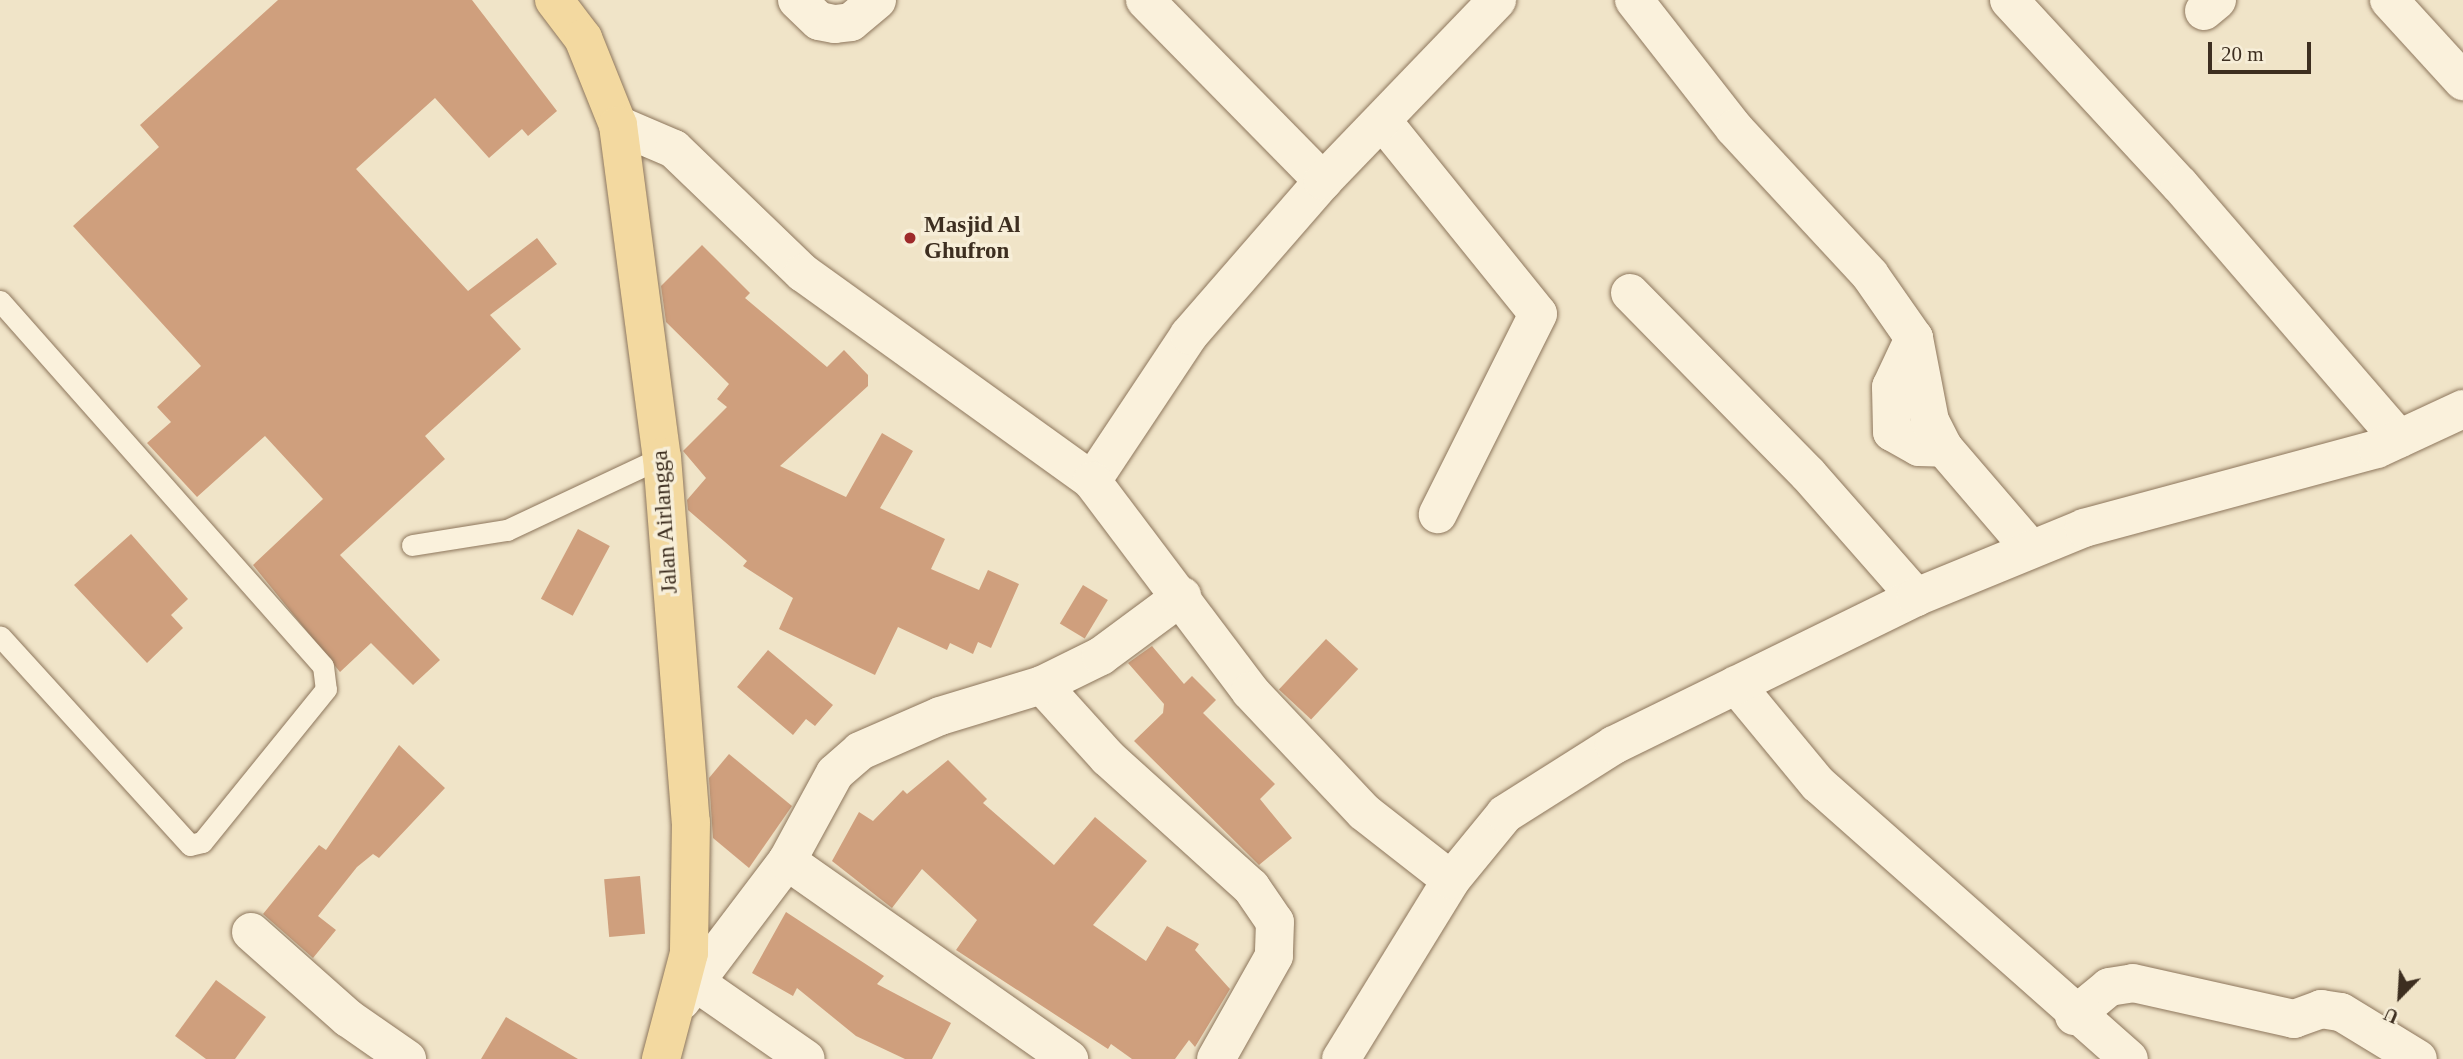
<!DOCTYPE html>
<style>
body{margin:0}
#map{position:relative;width:2463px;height:1059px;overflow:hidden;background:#f0e4c8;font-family:Georgia,serif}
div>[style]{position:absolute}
.building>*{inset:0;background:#cf9f7d;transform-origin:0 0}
.roads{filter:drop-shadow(0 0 2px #8d765c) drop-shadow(0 0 2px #8d765c)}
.lane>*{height:21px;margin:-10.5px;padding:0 10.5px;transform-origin:10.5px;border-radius:10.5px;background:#faf1dc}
.street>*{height:38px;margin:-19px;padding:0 19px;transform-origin:19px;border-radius:19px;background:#faf1dc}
.secondary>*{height:38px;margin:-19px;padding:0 19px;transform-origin:19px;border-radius:19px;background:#faf1dc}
.primary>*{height:38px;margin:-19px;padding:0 19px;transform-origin:19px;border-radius:19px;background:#f3d9a0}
.dots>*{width:19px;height:19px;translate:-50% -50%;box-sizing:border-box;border:4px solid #f7eed8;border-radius:50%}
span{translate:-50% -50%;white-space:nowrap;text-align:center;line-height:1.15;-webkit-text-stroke:7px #f7eed8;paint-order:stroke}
.poi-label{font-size:23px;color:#3d2e20;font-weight:700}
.left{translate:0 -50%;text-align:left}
.street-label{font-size:23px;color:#3d2e20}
.north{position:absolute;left:2365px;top:961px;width:70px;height:70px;-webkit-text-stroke:5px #f7eed8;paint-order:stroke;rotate:204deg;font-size:19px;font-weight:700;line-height:28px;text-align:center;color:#3d2e20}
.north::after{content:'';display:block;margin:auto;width:24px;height:32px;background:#3d2e20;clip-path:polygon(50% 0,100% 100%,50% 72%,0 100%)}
.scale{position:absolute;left:2208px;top:42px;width:103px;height:32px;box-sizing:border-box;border:4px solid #3d2e20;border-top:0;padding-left:9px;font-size:21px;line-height:24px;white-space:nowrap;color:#3d2e20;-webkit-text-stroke:5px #f7eed8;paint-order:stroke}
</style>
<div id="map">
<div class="building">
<div style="clip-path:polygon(278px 0,472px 0,557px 111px,528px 136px,522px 129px,489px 158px,435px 98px,356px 169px,468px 291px,537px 238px,557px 264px,490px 315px,521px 349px,425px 436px,445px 459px,340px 555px,440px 660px,413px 685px,371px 643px,340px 672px,253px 565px,323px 499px,265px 436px,197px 497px,147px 443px,171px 422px,157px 407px,201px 366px,73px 226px,159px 147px,140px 125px)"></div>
<div style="clip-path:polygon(702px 245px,750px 293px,745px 298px,827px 367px,844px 350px,868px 375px,868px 386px,780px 466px,846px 497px,882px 433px,913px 451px,880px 508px,945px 539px,931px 569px,979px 590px,988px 570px,1019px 584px,991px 648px,978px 642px,973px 654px,950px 643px,947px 650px,898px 627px,875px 675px,779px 629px,793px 598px,743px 566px,747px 561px,688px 510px,687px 500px,706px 478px,683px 451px,727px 407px,717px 399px,729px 384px,666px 322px,661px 286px)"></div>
<div style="left:578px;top:529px;width:36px;height:79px;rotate:28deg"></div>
<div style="clip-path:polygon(131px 534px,188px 599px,171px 615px,183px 628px,147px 663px,74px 585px)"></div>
<div style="left:1083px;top:585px;width:29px;height:45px;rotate:31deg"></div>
<div style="left:1326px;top:639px;width:44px;height:69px;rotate:43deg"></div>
<div style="clip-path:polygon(1152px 646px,1184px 684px,1192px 676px,1216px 700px,1203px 713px,1275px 784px,1260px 799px,1292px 838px,1259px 865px,1134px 741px,1163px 713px,1164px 704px,1128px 663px)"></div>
<div style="clip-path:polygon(768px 650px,833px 705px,815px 726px,806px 719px,793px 735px,737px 687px)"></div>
<div style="clip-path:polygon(399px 745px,445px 788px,379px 858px,373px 854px,357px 867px,318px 916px,336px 930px,313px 958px,263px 914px,319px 845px,326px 850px)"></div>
<div style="clip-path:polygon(729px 754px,792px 806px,749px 868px,713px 838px,709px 778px)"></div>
<div style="clip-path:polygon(948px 760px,987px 799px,983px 803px,1054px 865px,1095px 817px,1147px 861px,1093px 925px,1146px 961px,1167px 926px,1199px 944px,1195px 950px,1230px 989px,1195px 1047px,1189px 1040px,1175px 1059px,1132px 1059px,1111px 1044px,1108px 1049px,956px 950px,977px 920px,922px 869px,892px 908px,832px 861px,859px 812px,873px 821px,903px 790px,907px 794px)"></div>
<div style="left:640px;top:876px;width:58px;height:36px;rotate:85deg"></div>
<div style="clip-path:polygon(786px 912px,884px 976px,877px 984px,951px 1023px,932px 1059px,905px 1059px,856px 1036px,797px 988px,793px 996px,752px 973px)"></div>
<div style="clip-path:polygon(216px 980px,266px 1017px,235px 1059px,206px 1059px,175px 1036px)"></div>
<div style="clip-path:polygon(506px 1017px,578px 1059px,481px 1059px)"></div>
</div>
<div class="roads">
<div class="lane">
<div style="left:0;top:301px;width:487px;rotate:48.5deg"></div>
<div style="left:323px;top:666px;width:23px;rotate:83deg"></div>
<div style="left:326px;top:689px;width:197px;rotate:129deg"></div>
<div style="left:202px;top:842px;width:12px;rotate:166deg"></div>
<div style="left:190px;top:845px;width:282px;rotate:-132.3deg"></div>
<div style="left:412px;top:545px;width:96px;rotate:-9deg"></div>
<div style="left:507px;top:530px;width:171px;rotate:-25.2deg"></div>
</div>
<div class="street">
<div style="left:797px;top:0;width:30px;rotate:44deg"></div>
<div style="left:819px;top:21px;width:16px;rotate:11deg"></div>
<div style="left:835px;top:24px;width:16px;rotate:-7deg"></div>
<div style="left:851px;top:22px;width:34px;rotate:-40deg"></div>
<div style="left:1145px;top:0;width:254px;rotate:45.5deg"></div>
<div style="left:1634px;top:0;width:162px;rotate:52deg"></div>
<div style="left:1734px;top:128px;width:200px;rotate:47.2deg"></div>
<div style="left:1870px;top:275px;width:77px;rotate:55.1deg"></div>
<div style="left:1914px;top:338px;width:54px;rotate:115.1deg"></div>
<div style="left:1891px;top:387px;width:45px;rotate:88.7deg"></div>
<div style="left:1892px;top:432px;width:31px;rotate:29deg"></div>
<div style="left:1919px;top:447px;width:25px;rotate:2deg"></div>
<div style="left:1944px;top:448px;width:130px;rotate:49.4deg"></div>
<div style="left:2009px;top:0;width:252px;rotate:47.3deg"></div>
<div style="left:2180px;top:185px;width:335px;rotate:49.2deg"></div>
<div style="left:2389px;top:0;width:110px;rotate:47.6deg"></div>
<div style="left:2204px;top:11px;width:17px;rotate:-40deg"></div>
<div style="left:1384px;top:123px;width:245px;rotate:51.1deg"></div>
<div style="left:1538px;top:314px;width:224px;rotate:116.6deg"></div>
<div style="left:1630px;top:293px;width:254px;rotate:45.5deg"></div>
<div style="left:1808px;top:474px;width:164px;rotate:48.7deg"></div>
<div style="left:1914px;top:338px;width:85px;rotate:79.1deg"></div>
<div style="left:1930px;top:421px;width:30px;rotate:63deg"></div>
<div style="left:1092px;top:481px;width:175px;rotate:-56.4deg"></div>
<div style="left:1189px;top:335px;width:204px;rotate:-49deg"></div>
<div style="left:1323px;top:181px;width:251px;rotate:-46.1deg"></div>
<div style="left:1042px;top:685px;width:98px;rotate:47.9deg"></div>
<div style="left:1108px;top:758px;width:193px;rotate:42.1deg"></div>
<div style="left:1251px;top:887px;width:42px;rotate:55.6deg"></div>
<div style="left:1275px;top:922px;width:34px;rotate:92deg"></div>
<div style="left:1274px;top:956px;width:118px;rotate:119.4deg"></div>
<div style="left:1736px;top:685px;width:129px;rotate:50.4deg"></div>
<div style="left:1818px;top:784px;width:415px;rotate:41.5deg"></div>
<div style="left:787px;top:861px;width:345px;rotate:35.1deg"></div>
<div style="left:251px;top:932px;width:130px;rotate:41.6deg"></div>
<div style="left:348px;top:1018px;width:72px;rotate:34.8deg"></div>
<div style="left:698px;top:984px;width:131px;rotate:34.8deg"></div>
<div style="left:681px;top:1001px;width:176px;rotate:-52.9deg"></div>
<div style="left:787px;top:861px;width:100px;rotate:-61.4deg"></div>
<div style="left:835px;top:773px;width:33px;rotate:-41deg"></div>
<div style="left:860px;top:751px;width:87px;rotate:-23.6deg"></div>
<div style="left:940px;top:716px;width:107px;rotate:-16.9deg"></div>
<div style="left:1042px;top:685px;width:66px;rotate:-26.2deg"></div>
<div style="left:1101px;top:656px;width:101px;rotate:-36.5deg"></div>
<div style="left:2074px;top:1016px;width:45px;rotate:-39.6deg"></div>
<div style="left:2109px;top:987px;width:24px;rotate:-9deg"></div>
<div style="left:2133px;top:983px;width:165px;rotate:12.6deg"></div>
<div style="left:2294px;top:1019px;width:29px;rotate:-20deg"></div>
<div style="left:2321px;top:1009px;width:20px;rotate:9deg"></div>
<div style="left:2341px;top:1012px;width:90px;rotate:31.4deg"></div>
<div style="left:1341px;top:1059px;width:210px;rotate:-58.4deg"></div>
</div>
<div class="secondary">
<div style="left:618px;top:125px;width:61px;rotate:23.2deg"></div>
<div style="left:674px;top:149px;width:179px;rotate:43.9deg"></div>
<div style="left:803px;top:273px;width:356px;rotate:35.7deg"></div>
<div style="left:1092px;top:481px;width:263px;rotate:53deg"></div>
<div style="left:1250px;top:691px;width:166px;rotate:46.7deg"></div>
<div style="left:1364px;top:812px;width:110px;rotate:38deg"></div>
<div style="left:1451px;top:880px;width:85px;rotate:-50.7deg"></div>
<div style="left:1505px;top:814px;width:129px;rotate:-32.3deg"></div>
<div style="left:1614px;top:745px;width:336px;rotate:-26.1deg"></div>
<div style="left:1916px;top:597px;width:182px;rotate:-22.3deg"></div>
<div style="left:2084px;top:528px;width:303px;rotate:-15.1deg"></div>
<div style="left:2377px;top:449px;width:95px;rotate:-24.9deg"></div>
</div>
<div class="primary">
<div style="left:554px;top:0;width:48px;rotate:52.7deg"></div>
<div style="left:583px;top:38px;width:94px;rotate:68.1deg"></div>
<div style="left:618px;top:125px;width:335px;rotate:82.5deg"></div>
<div style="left:662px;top:457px;width:366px;rotate:85.5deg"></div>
<div style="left:691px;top:822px;width:131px;rotate:90.9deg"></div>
<div style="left:689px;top:953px;width:110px;rotate:104.8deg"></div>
</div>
</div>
<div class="dots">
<div style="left:910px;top:238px;background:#9e2a2b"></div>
</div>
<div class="poi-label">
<span class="left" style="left:924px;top:238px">Masjid Al<br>Ghufron</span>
</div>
<div class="street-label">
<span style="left:665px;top:522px;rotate:-94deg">Jalan Airlangga</span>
</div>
<div class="north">U</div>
<div class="scale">20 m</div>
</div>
